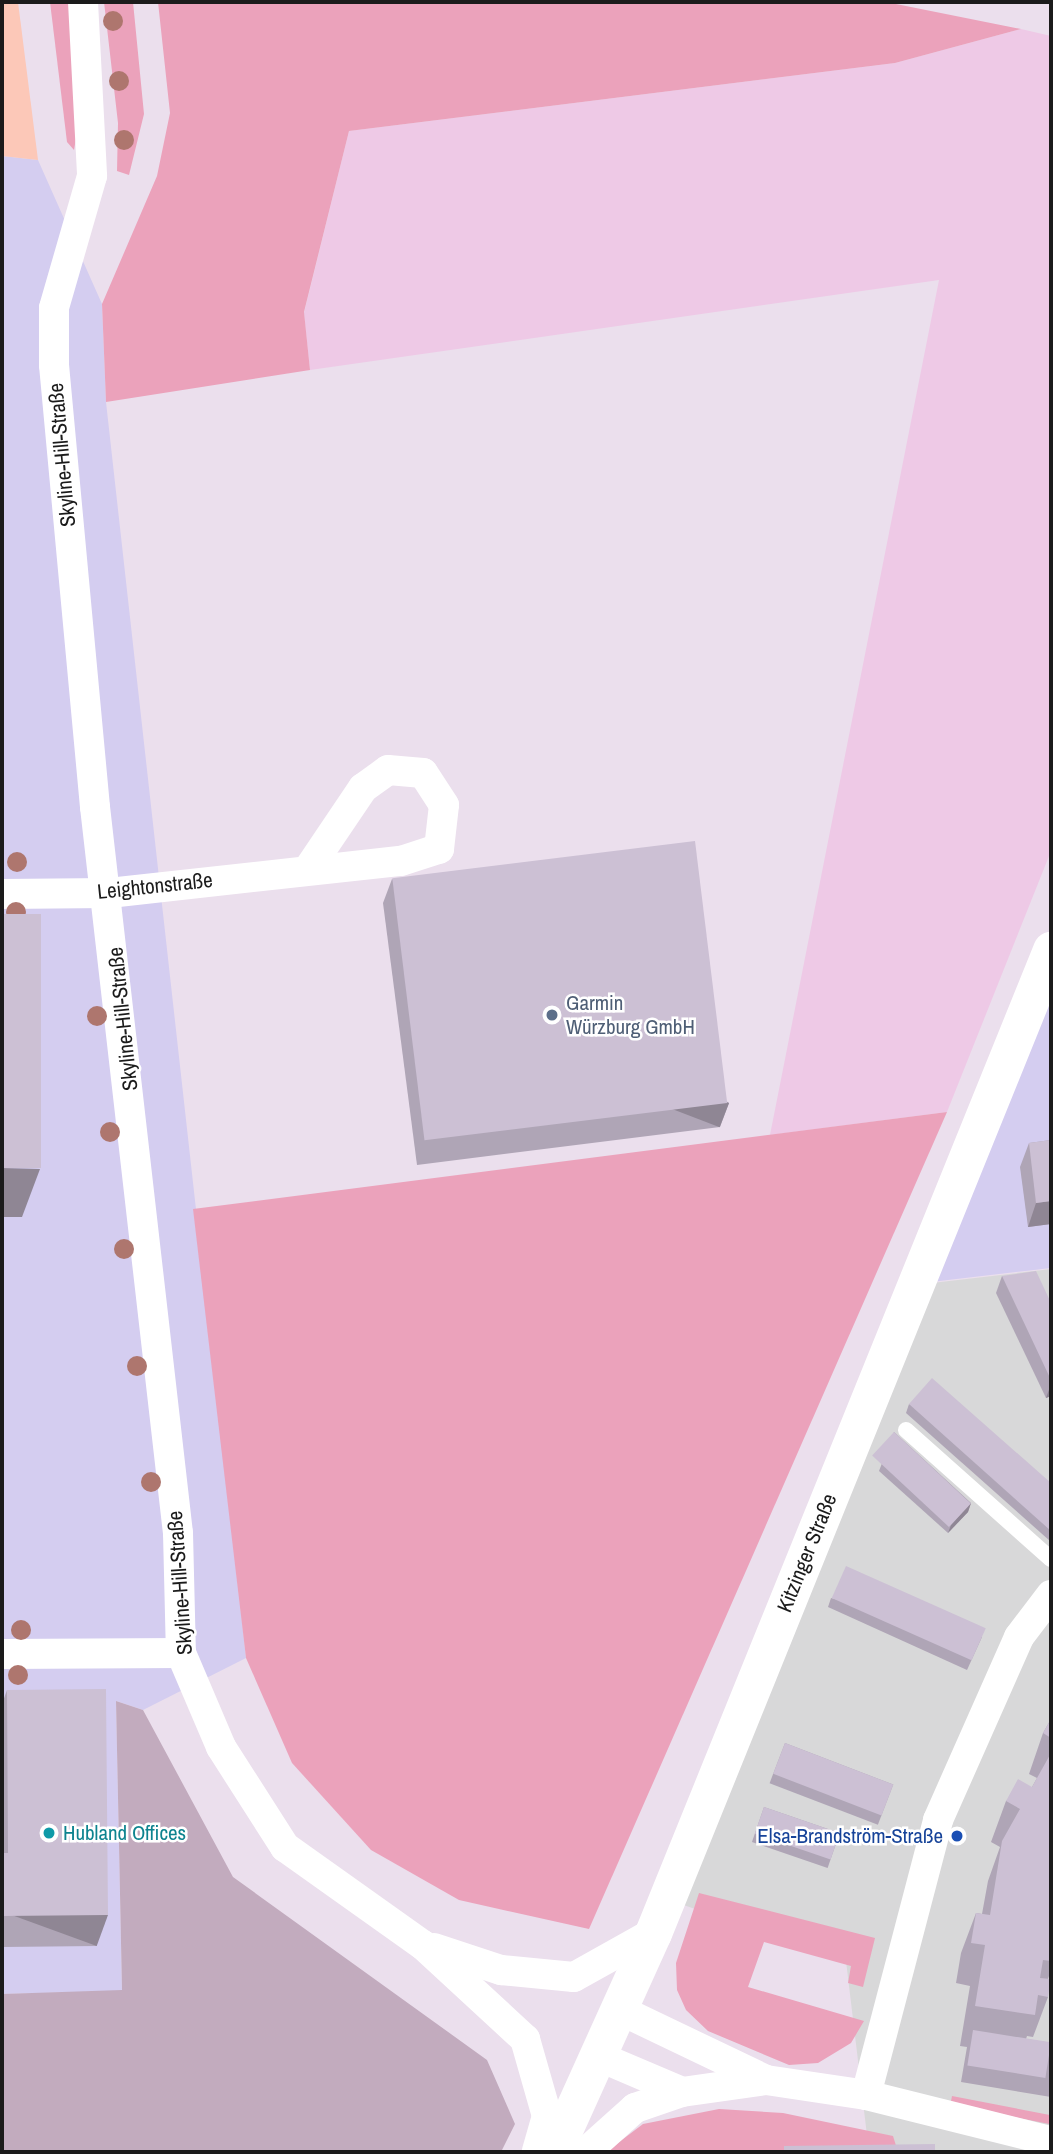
<!DOCTYPE html>
<meta charset="utf-8">
<style>
body{margin:0}
#map{position:relative;width:1053px;height:2154px;overflow:hidden;background:#ebdfed;font-family:"Archivo Narrow",sans-serif}
div>[style]{position:absolute}
.residential>*{inset:0;background:#d8d8d9}
.commercial>*{inset:0;background:#d4cdf0}
.construction>*{inset:0;background:#c2abbe}
.farmland>*{inset:0;background:#eec9e6}
.grass>*{inset:0;background:#eba2bb;transform-origin:0 0}
.park>*{inset:0;background:#fcc8b8}
.service>*{height:16px;margin:-8px;padding:0 8px;transform-origin:8px;border-radius:8px;background:#fff}
.minor>*{height:30px;margin:-15px;padding:0 15px;transform-origin:15px;border-radius:15px;background:#fff}
.tertiary>*{height:37px;margin:-18.5px;padding:0 18.5px;transform-origin:18.5px;border-radius:18.5px;background:#fff}
.trees>*{width:20px;height:20px;margin:-10px;border-radius:50%;background:#ae766e}
.wall>*{inset:0;background:#afa5b6;transform-origin:0 0}
.shaded-wall>*{inset:0;background:#8f8694;transform-origin:0 0}
.building>*{inset:0;background:#ccc0d4;transform-origin:0 0}
.dots>*{width:19px;height:19px;translate:-50% -50%;box-sizing:border-box;border:4px solid #fff;border-radius:50%}
span{translate:-50% -50%;white-space:nowrap;text-align:center;line-height:1.15;-webkit-text-stroke:5px #fff;paint-order:stroke}
.street-label{font-size:21px;color:#1b1b1b}
.service-label{font-size:21px;color:#4e5e75}
.left{translate:0 -50%;text-align:left}
.culture-label{font-size:21px;color:#0d838f}
.transit-label{font-size:21px;color:#164399}
.right{translate:-100% -50%;text-align:right}
.frame{position:absolute;inset:0;border:4px solid #1b1b1b;pointer-events:none}
</style>
<div id="map">
<div class="residential">
<div style="clip-path:polygon(1051px 1269px,1051px 2152px,869px 2152px,846px 1961px,672px 1901px,915px 1285px)"></div>
</div>
<div class="commercial">
<div style="clip-path:polygon(2px 156px,38px 160px,102px 304px,106px 402px,246px 1658px,143px 1710px,116px 1701px,122px 1991px,2px 1994px)"></div>
<div style="clip-path:polygon(1051px 955px,1051px 1268px,914px 1284px)"></div>
</div>
<div class="construction">
<div style="clip-path:polygon(116px 1701px,143px 1710px,233px 1877px,487px 2060px,515px 2124px,501px 2152px,2px 2152px,2px 1994px,122px 1990px)"></div>
</div>
<div class="farmland">
<div style="clip-path:polygon(1021px 29px,1051px 36px,1051px 851px,947px 1112px,770px 1135px,939px 280px,310px 370px,304px 313px,349px 131px,895px 63px)"></div>
</div>
<div class="grass">
<div style="clip-path:polygon(50px 2px,70px 2px,78px 127px,74px 150px,67px 142px)"></div>
<div style="clip-path:polygon(104px 2px,133px 2px,144px 114px,129px 175px,117px 171px,118px 123px)"></div>
<div style="clip-path:polygon(158px 2px,886px 2px,1021px 29px,895px 63px,349px 131px,304px 312px,310px 370px,106px 402px,102px 304px,157px 176px,170px 113px)"></div>
<div style="clip-path:polygon(947px 1112px,589px 1929px,459px 1900px,371px 1850px,292px 1763px,246px 1658px,193px 1209px)"></div>
<div style="clip-path:polygon(699px 1893px,875px 1938px,863px 1987px,848px 1983px,851px 1966px,764px 1942px,748px 1987px,864px 2021px,851px 2043px,818px 2063px,789px 2065px,708px 2031px,686px 2010px,677px 1990px,676px 1963px)"></div>
<div style="left:952px;top:2096px;width:101px;height:9px;rotate:11deg"></div>
<div style="clip-path:polygon(719px 2109px,783px 2113px,893px 2136px,898px 2152px,606px 2152px,643px 2124px)"></div>
</div>
<div class="park">
<div style="clip-path:polygon(2px 2px,18px 2px,38px 160px,2px 156px)"></div>
</div>
<div class="service">
<div style="left:906px;top:1430px;width:194px;rotate:41.7deg"></div>
</div>
<div class="minor">
<div style="left:83px;top:2px;width:174px;rotate:87deg"></div>
<div style="left:92px;top:176px;width:137px;rotate:106.1deg"></div>
<div style="left:54px;top:308px;width:57px;rotate:90deg"></div>
<div style="left:54px;top:365px;width:444px;rotate:84.7deg"></div>
<div style="left:95px;top:807px;width:731px;rotate:83.48deg"></div>
<div style="left:178px;top:1533px;width:120px;rotate:88.6deg"></div>
<div style="left:181px;top:1653px;width:102px;rotate:66.9deg"></div>
<div style="left:221px;top:1747px;width:119px;rotate:57.4deg"></div>
<div style="left:285px;top:1847px;width:169px;rotate:35.4deg"></div>
<div style="left:423px;top:1945px;width:139px;rotate:42.7deg"></div>
<div style="left:525px;top:2039px;width:80px;rotate:74.1deg"></div>
<div style="left:547px;top:2116px;width:37px;rotate:106deg"></div>
<div style="left:2px;top:894px;width:107px;rotate:-0.5deg"></div>
<div style="left:109px;top:893px;width:294px;rotate:-6.3deg"></div>
<div style="left:401px;top:861px;width:40px;rotate:-18deg"></div>
<div style="left:439px;top:849px;width:44px;rotate:-83.5deg"></div>
<div style="left:444px;top:805px;width:38px;rotate:-123deg"></div>
<div style="left:423px;top:773px;width:35px;rotate:-175deg"></div>
<div style="left:388px;top:770px;width:31px;rotate:144deg"></div>
<div style="left:363px;top:788px;width:97px;rotate:124deg"></div>
<div style="left:2px;top:1654px;width:179px;rotate:-0.3deg"></div>
<div style="left:434px;top:1948px;width:71px;rotate:18.2deg"></div>
<div style="left:501px;top:1970px;width:73px;rotate:5.5deg"></div>
<div style="left:574px;top:1977px;width:90px;rotate:-29.1deg"></div>
<div style="left:620px;top:2010px;width:162px;rotate:25.6deg"></div>
<div style="left:600px;top:2057px;width:89px;rotate:23.1deg"></div>
<div style="left:866px;top:2095px;width:284px;rotate:-75.3deg"></div>
<div style="left:938px;top:1820px;width:200px;rotate:-66.1deg"></div>
<div style="left:1019px;top:1637px;width:53px;rotate:-52.7deg"></div>
<div style="left:586px;top:2152px;width:66px;rotate:-41.9deg"></div>
<div style="left:635px;top:2108px;width:50px;rotate:-18.8deg"></div>
<div style="left:682px;top:2092px;width:85px;rotate:-8.1deg"></div>
<div style="left:766px;top:2080px;width:101px;rotate:8.5deg"></div>
<div style="left:866px;top:2095px;width:191px;rotate:14deg"></div>
</div>
<div class="tertiary">
<div style="left:554px;top:2152px;width:240px;rotate:-65.7deg"></div>
<div style="left:653px;top:1933px;width:1061px;rotate:-67.96deg"></div>
</div>
<div class="trees">
<div style="left:113px;top:21px"></div>
<div style="left:119px;top:81px"></div>
<div style="left:124px;top:140px"></div>
<div style="left:17px;top:862px"></div>
<div style="left:16px;top:912px"></div>
<div style="left:97px;top:1016px"></div>
<div style="left:110px;top:1132px"></div>
<div style="left:124px;top:1249px"></div>
<div style="left:137px;top:1366px"></div>
<div style="left:151px;top:1482px"></div>
<div style="left:21px;top:1630px"></div>
<div style="left:18px;top:1675px"></div>
</div>
<div class="wall">
<div style="clip-path:polygon(392px 879px,729px 1103px,720px 1127px,417px 1165px,383px 903px)"></div>
<div style="clip-path:polygon(1051px 1140px,1051px 1224px,1028px 1227px,1020px 1167px,1029px 1143px)"></div>
<div style="clip-path:polygon(1002px 1276px,1051px 1303px,1051px 1396px,1046px 1398px,996px 1293px)"></div>
<div style="clip-path:polygon(909px 1404px,1051px 1483px,1051px 1539px,1050px 1541px,906px 1413px)"></div>
<div style="clip-path:polygon(894px 1432px,971px 1503px,968px 1512px,948px 1533px,879px 1471px)"></div>
<div style="clip-path:polygon(831px 1598px,982px 1637px,967px 1670px,828px 1607px)"></div>
<div style="clip-path:polygon(7px 1690px,97px 1946px,2px 1947px,2px 1704px)"></div>
<div style="clip-path:polygon(1051px 1719px,1051px 1970px,1048px 1979px,1048px 1997px,1033px 2037px,1027px 2036px,1026px 2039px,1051px 2043px,1051px 2097px,961px 2082px,967px 2047px,960px 2046px,970px 1986px,956px 1983px,961px 1953px,976px 1913px,982px 1914px,988px 1881px,1000px 1847px,991px 1842px,1006px 1801px,1032px 1787px,1037px 1778px,1029px 1774px,1043px 1733px)"></div>
<div style="left:785px;top:1743px;width:116px;height:43px;rotate:21deg"></div>
<div style="left:764px;top:1807px;width:80px;height:37px;rotate:19deg"></div>
</div>
<div class="shaded-wall">
<div style="left:729px;top:1103px;width:26px;height:306px;rotate:111deg"></div>
<div style="clip-path:polygon(2px 1168px,40px 1169px,22px 1217px,2px 1217px)"></div>
<div style="clip-path:polygon(1051px 1201px,1051px 1224px,1028px 1227px,1036px 1203px)"></div>
<div style="clip-path:polygon(1051px 1384px,1051px 1396px,1046px 1398px)"></div>
<div style="clip-path:polygon(971px 1503px,968px 1512px,948px 1533px,951px 1525px)"></div>
<div style="left:108px;top:1915px;width:33px;height:106px;rotate:110deg"></div>
</div>
<div class="building">
<div style="left:695px;top:841px;width:264px;height:305px;rotate:83deg"></div>
<div style="left:2px;top:914px;width:39px;height:254px"></div>
<div style="clip-path:polygon(1051px 1140px,1051px 1201px,1036px 1203px,1029px 1143px)"></div>
<div style="clip-path:polygon(1036px 1271px,1051px 1303px,1051px 1380px,1002px 1276px)"></div>
<div style="clip-path:polygon(932px 1378px,1051px 1483px,1051px 1531px,909px 1404px)"></div>
<div style="left:894px;top:1432px;width:105px;height:32px;rotate:43deg"></div>
<div style="left:846px;top:1566px;width:153px;height:35px;rotate:24deg"></div>
<div style="clip-path:polygon(106px 1689px,108px 1915px,2px 1916px,2px 1853px,8px 1853px,7px 1690px)"></div>
<div style="clip-path:polygon(1051px 1719px,1051px 1738px,1043px 1733px)"></div>
<div style="left:785px;top:1743px;width:116px;height:33px;rotate:21deg"></div>
<div style="clip-path:polygon(1051px 1753px,1051px 1914px,1049px 1925px,1051px 1926px,1051px 1961px,1043px 1960px,1040px 1978px,1051px 1979px,1048px 1997px,1038px 1995px,1035px 2015px,975px 2006px,985px 1945px,971px 1943px,976px 1913px,990px 1915px,1002px 1841px,1020px 1809px,1006px 1801px,1018px 1779px,1032px 1787px)"></div>
<div style="left:764px;top:1807px;width:80px;height:28px;rotate:19deg"></div>
<div style="left:973px;top:2030px;width:79px;height:36px;rotate:9deg"></div>
<div style="clip-path:polygon(935px 2144px,935px 2152px,784px 2152px,784px 2146px)"></div>
</div>
<div class="dots">
<div style="left:552px;top:1015px;background:#5c6f8a"></div>
<div style="left:49px;top:1833px;background:#0f9aa8"></div>
<div style="left:957px;top:1836px;background:#1a4fb4"></div>
</div>
<div class="street-label">
<span style="left:62px;top:455px;rotate:-95deg">Skyline-Hill-Straße</span>
<span style="left:155px;top:886px;rotate:-6deg">Leightonstraße</span>
<span style="left:123px;top:1019px;rotate:-96deg">Skyline-Hill-Straße</span>
<span style="left:807px;top:1553px;rotate:-68deg">Kitzinger Straße</span>
<span style="left:180px;top:1583px;rotate:-94deg">Skyline-Hill-Straße</span>
</div>
<div class="service-label">
<span class="left" style="left:566px;top:1015px">Garmin<br>Würzburg GmbH</span>
</div>
<div class="culture-label">
<span class="left" style="left:63px;top:1833px">Hubland Offices</span>
</div>
<div class="transit-label">
<span class="right" style="left:943px;top:1836px">Elsa-Brandström-Straße</span>
</div>
<div class="frame"></div>
</div>
